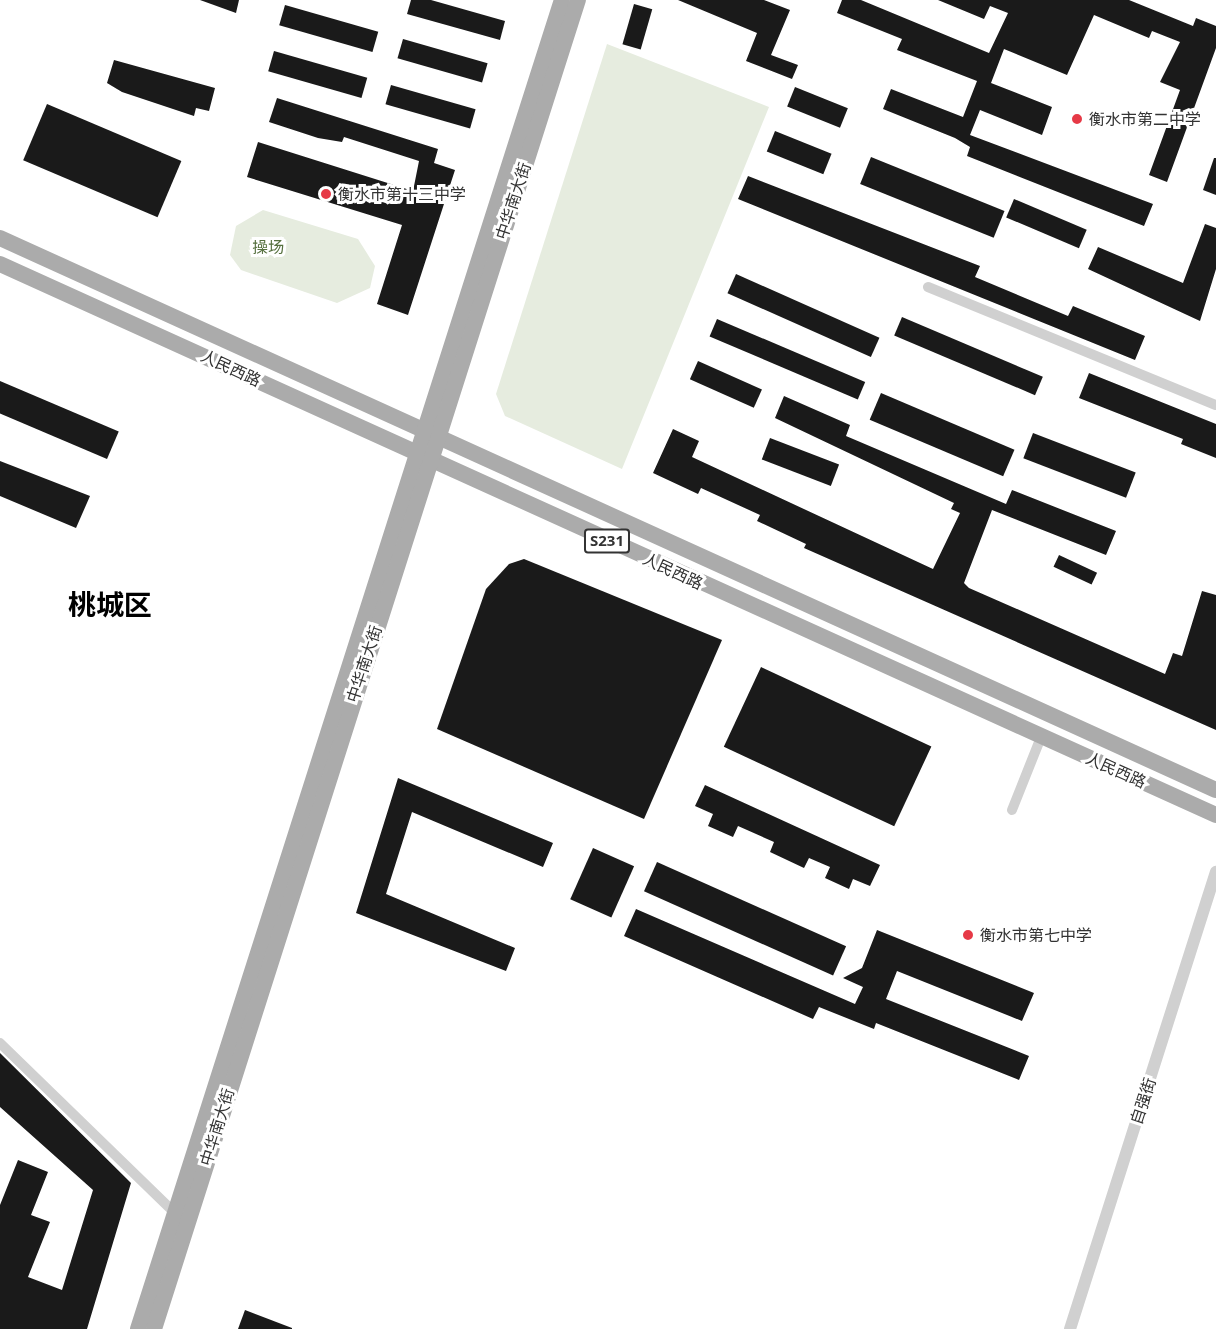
<!DOCTYPE html>
<meta charset="utf-8">
<style>
body{margin:0}
#map{position:relative;width:1216px;height:1329px;overflow:hidden;background:#fff;font-family:"Noto Sans","Noto Sans SC",sans-serif}
div>[style]{position:absolute}
.green>*{inset:0;background:#e6ecdf}
.building>*{inset:0;background:#1a1a1a;transform-origin:0 0}
.minor>*{height:10px;margin:-5px;padding:0 5px;transform-origin:5px;border-radius:5px;background:#d0d0d0}
.tertiary>*{height:12px;margin:-6px;padding:0 6px;transform-origin:6px;border-radius:6px;background:#d0d0d0}
.primary>*{height:16px;margin:-8px;padding:0 8px;transform-origin:8px;border-radius:8px;background:#ababab}
.dots>*{width:16px;height:16px;translate:-50% -50%;box-sizing:border-box;border:3px solid #fff;border-radius:50%}
span{translate:-50% -50%;white-space:nowrap;text-align:center;line-height:1.15;-webkit-text-stroke:6px #fff;paint-order:stroke}
.shield-label span{padding:2px 4px;background:#fff;border:2px solid;border-radius:4px;-webkit-text-stroke-width:0}
.shield-label{font-size:15px;color:#333;font-weight:700}
.poi-label{font-size:16px;color:#333}
.left{translate:0 -50%;text-align:left}
.street-label{font-size:16px;color:#333}
.park-label{font-size:16px;color:#56703f}
.town-label{font-size:28px;color:#000;font-weight:700}
</style>
<div id="map">
<div class="green">
<div style="clip-path:polygon(607px 44px,769px 107px,622px 469px,505px 416px,496px 394px)"></div>
<div style="clip-path:polygon(263px 210px,358px 239px,375px 266px,370px 288px,337px 303px,241px 270px,230px 255px,236px 226px)"></div>
</div>
<div class="building">
<div style="clip-path:polygon(200px 0,239px 0,236px 13px)"></div>
<div style="clip-path:polygon(411px 0,431px 0,505px 21px,500px 40px,407px 14px)"></div>
<div style="clip-path:polygon(678px 0,764px 0,790px 10px,771px 55px,798px 65px,792px 79px,746px 61px,757px 33px)"></div>
<div style="clip-path:polygon(842px 0,861px 0,989px 53px,1008px 13px,990px 6px,984px 19px,938px 0,1129px 0,1193px 26px,1196px 18px,1216px 26px,1216px 48px,1167px 182px,1149px 175px,1180px 90px,1160px 82px,1180px 42px,1152px 31px,1149px 38px,1094px 15px,1067px 75px,1004px 49px,991px 83px,1052px 107px,1042px 135px,980px 110px,970px 135px,1153px 204px,1144px 226px,967px 156px,970px 147px,955px 138px,883px 109px,891px 89px,963px 117px,977px 81px,897px 50px,902px 39px,837px 13px)"></div>
<div style="left:634px;top:4px;width:19px;height:42px;rotate:16deg"></div>
<div style="left:285px;top:5px;width:97px;height:21px;rotate:16deg"></div>
<div style="left:403px;top:39px;width:88px;height:20px;rotate:16deg"></div>
<div style="left:274px;top:51px;width:97px;height:21px;rotate:16deg"></div>
<div style="clip-path:polygon(114px 60px,215px 88px,209px 111px,196px 108px,194px 116px,122px 92px,107px 83px)"></div>
<div style="left:391px;top:85px;width:88px;height:20px;rotate:16deg"></div>
<div style="left:795px;top:87px;width:57px;height:21px;rotate:22deg"></div>
<div style="clip-path:polygon(277px 98px,438px 149px,434px 163px,455px 170px,408px 315px,377px 304px,402px 225px,247px 177px,258px 142px,413px 191px,419px 161px,344px 137px,342px 142px,318px 138px,269px 122px)"></div>
<div style="left:47px;top:104px;width:146px;height:61px;rotate:23deg"></div>
<div style="left:775px;top:131px;width:61px;height:22px;rotate:22deg"></div>
<div style="left:871px;top:157px;width:144px;height:29px;rotate:22deg"></div>
<div style="clip-path:polygon(1214px 158px,1216px 158px,1216px 195px,1203px 190px)"></div>
<div style="clip-path:polygon(748px 176px,980px 266px,975px 277px,1068px 316px,1073px 306px,1145px 336px,1135px 360px,738px 199px)"></div>
<div style="left:1014px;top:199px;width:79px;height:20px;rotate:23deg"></div>
<div style="clip-path:polygon(1205px 224px,1216px 228px,1216px 269px,1200px 321px,1088px 269px,1098px 247px,1183px 283px)"></div>
<div style="left:736px;top:274px;width:157px;height:21px;rotate:24deg"></div>
<div style="left:902px;top:317px;width:153px;height:20px;rotate:23deg"></div>
<div style="left:717px;top:319px;width:161px;height:19px;rotate:23deg"></div>
<div style="left:698px;top:361px;width:70px;height:20px;rotate:24deg"></div>
<div style="clip-path:polygon(1089px 373px,1216px 424px,1216px 458px,1181px 444px,1183px 439px,1079px 398px)"></div>
<div style="left:0;top:381px;width:129px;height:30px;rotate:23deg"></div>
<div style="left:881px;top:393px;width:145px;height:29px;rotate:23deg"></div>
<div style="clip-path:polygon(784px 396px,850px 425px,846px 436px,1006px 504px,1012px 490px,1116px 531px,1106px 555px,992px 510px,964px 583px,969px 588px,1165px 674px,1173px 653px,1182px 656px,1202px 591px,1216px 595px,1216px 730px,804px 548px,806px 544px,757px 521px,760px 515px,701px 488px,698px 494px,653px 473px,673px 429px,699px 441px,692px 457px,933px 569px,960px 513px,951px 509px,954px 503px,775px 418px)"></div>
<div style="left:1033px;top:433px;width:110px;height:27px;rotate:21deg"></div>
<div style="left:770px;top:438px;width:74px;height:23px;rotate:21deg"></div>
<div style="clip-path:polygon(0 461px,90px 496px,76px 528px,0 496px)"></div>
<div style="left:1059px;top:555px;width:42px;height:13px;rotate:25deg"></div>
<div style="clip-path:polygon(524px 559px,722px 640px,644px 819px,437px 729px,486px 589px,509px 564px)"></div>
<div style="left:761px;top:667px;width:188px;height:88px;rotate:25deg"></div>
<div style="clip-path:polygon(398px 778px,553px 843px,543px 867px,412px 812px,386px 894px,515px 948px,506px 971px,356px 913px)"></div>
<div style="clip-path:polygon(705px 785px,880px 865px,870px 886px,853px 879px,849px 889px,825px 878px,830px 867px,809px 858px,804px 868px,770px 852px,774px 842px,738px 826px,733px 837px,708px 826px,713px 814px,695px 806px)"></div>
<div style="left:593px;top:848px;width:45px;height:56px;rotate:24deg"></div>
<div style="left:657px;top:862px;width:207px;height:32px;rotate:24deg"></div>
<div style="clip-path:polygon(636px 909px,855px 1004px,863px 987px,843px 978px,862px 968px,877px 930px,1034px 993px,1022px 1021px,897px 971px,886px 999px,1029px 1056px,1019px 1080px,876px 1023px,874px 1029px,819px 1007px,813px 1019px,624px 936px)"></div>
<div style="clip-path:polygon(0 1053px,131px 1183px,87px 1329px,0 1329px,0 1205px,18px 1160px,48px 1172px,31px 1215px,50px 1222px,28px 1277px,62px 1290px,93px 1190px,0 1107px)"></div>
<div style="clip-path:polygon(245px 1310px,292px 1328px,292px 1329px,238px 1329px)"></div>
</div>
<div class="minor">
<div style="left:928px;top:287px;width:311px;rotate:22.3deg"></div>
<div style="left:1012px;top:810px;width:79px;rotate:-68.3deg"></div>
<div style="left:0;top:1043px;width:243px;rotate:44.2deg"></div>
</div>
<div class="tertiary">
<div style="left:1070px;top:1329px;width:480px;rotate:-72.3deg"></div>
</div>
<div class="primary">
<div style="left:0;top:238px;width:1335px;rotate:24.42deg"></div>
<div style="left:0;top:264px;width:1335px;rotate:24.38deg"></div>
<div style="left:138px;top:1329px;width:1395px;rotate:-72.31deg"></div>
<div style="left:154px;top:1329px;width:1395px;rotate:-72.31deg"></div>
</div>
<div class="dots">
<div style="left:1077px;top:119px;background:#e63946"></div>
<div style="left:326px;top:194px;background:#e63946"></div>
<div style="left:968px;top:935px;background:#e63946"></div>
</div>
<div class="shield-label">
<span style="left:607px;top:541px">S231</span>
</div>
<div class="poi-label">
<span class="left" style="left:1089px;top:119px">衡水市第二中学</span>
<span class="left" style="left:338px;top:194px">衡水市第十三中学</span>
<span class="left" style="left:980px;top:935px">衡水市第七中学</span>
</div>
<div class="street-label">
<span style="left:513px;top:201px;rotate:-72deg">中华南大街</span>
<span style="left:231px;top:368px;rotate:25deg">人民西路</span>
<span style="left:673px;top:571px;rotate:25deg">人民西路</span>
<span style="left:364px;top:664px;rotate:-72deg">中华南大街</span>
<span style="left:1116px;top:770px;rotate:24deg">人民西路</span>
<span style="left:1143px;top:1101px;rotate:-72deg">自强街</span>
<span style="left:217px;top:1127px;rotate:-73deg">中华南大街</span>
</div>
<div class="park-label">
<span style="left:268px;top:247px">操场</span>
</div>
<div class="town-label">
<span style="left:110px;top:604px">桃城区</span>
</div>
</div>
